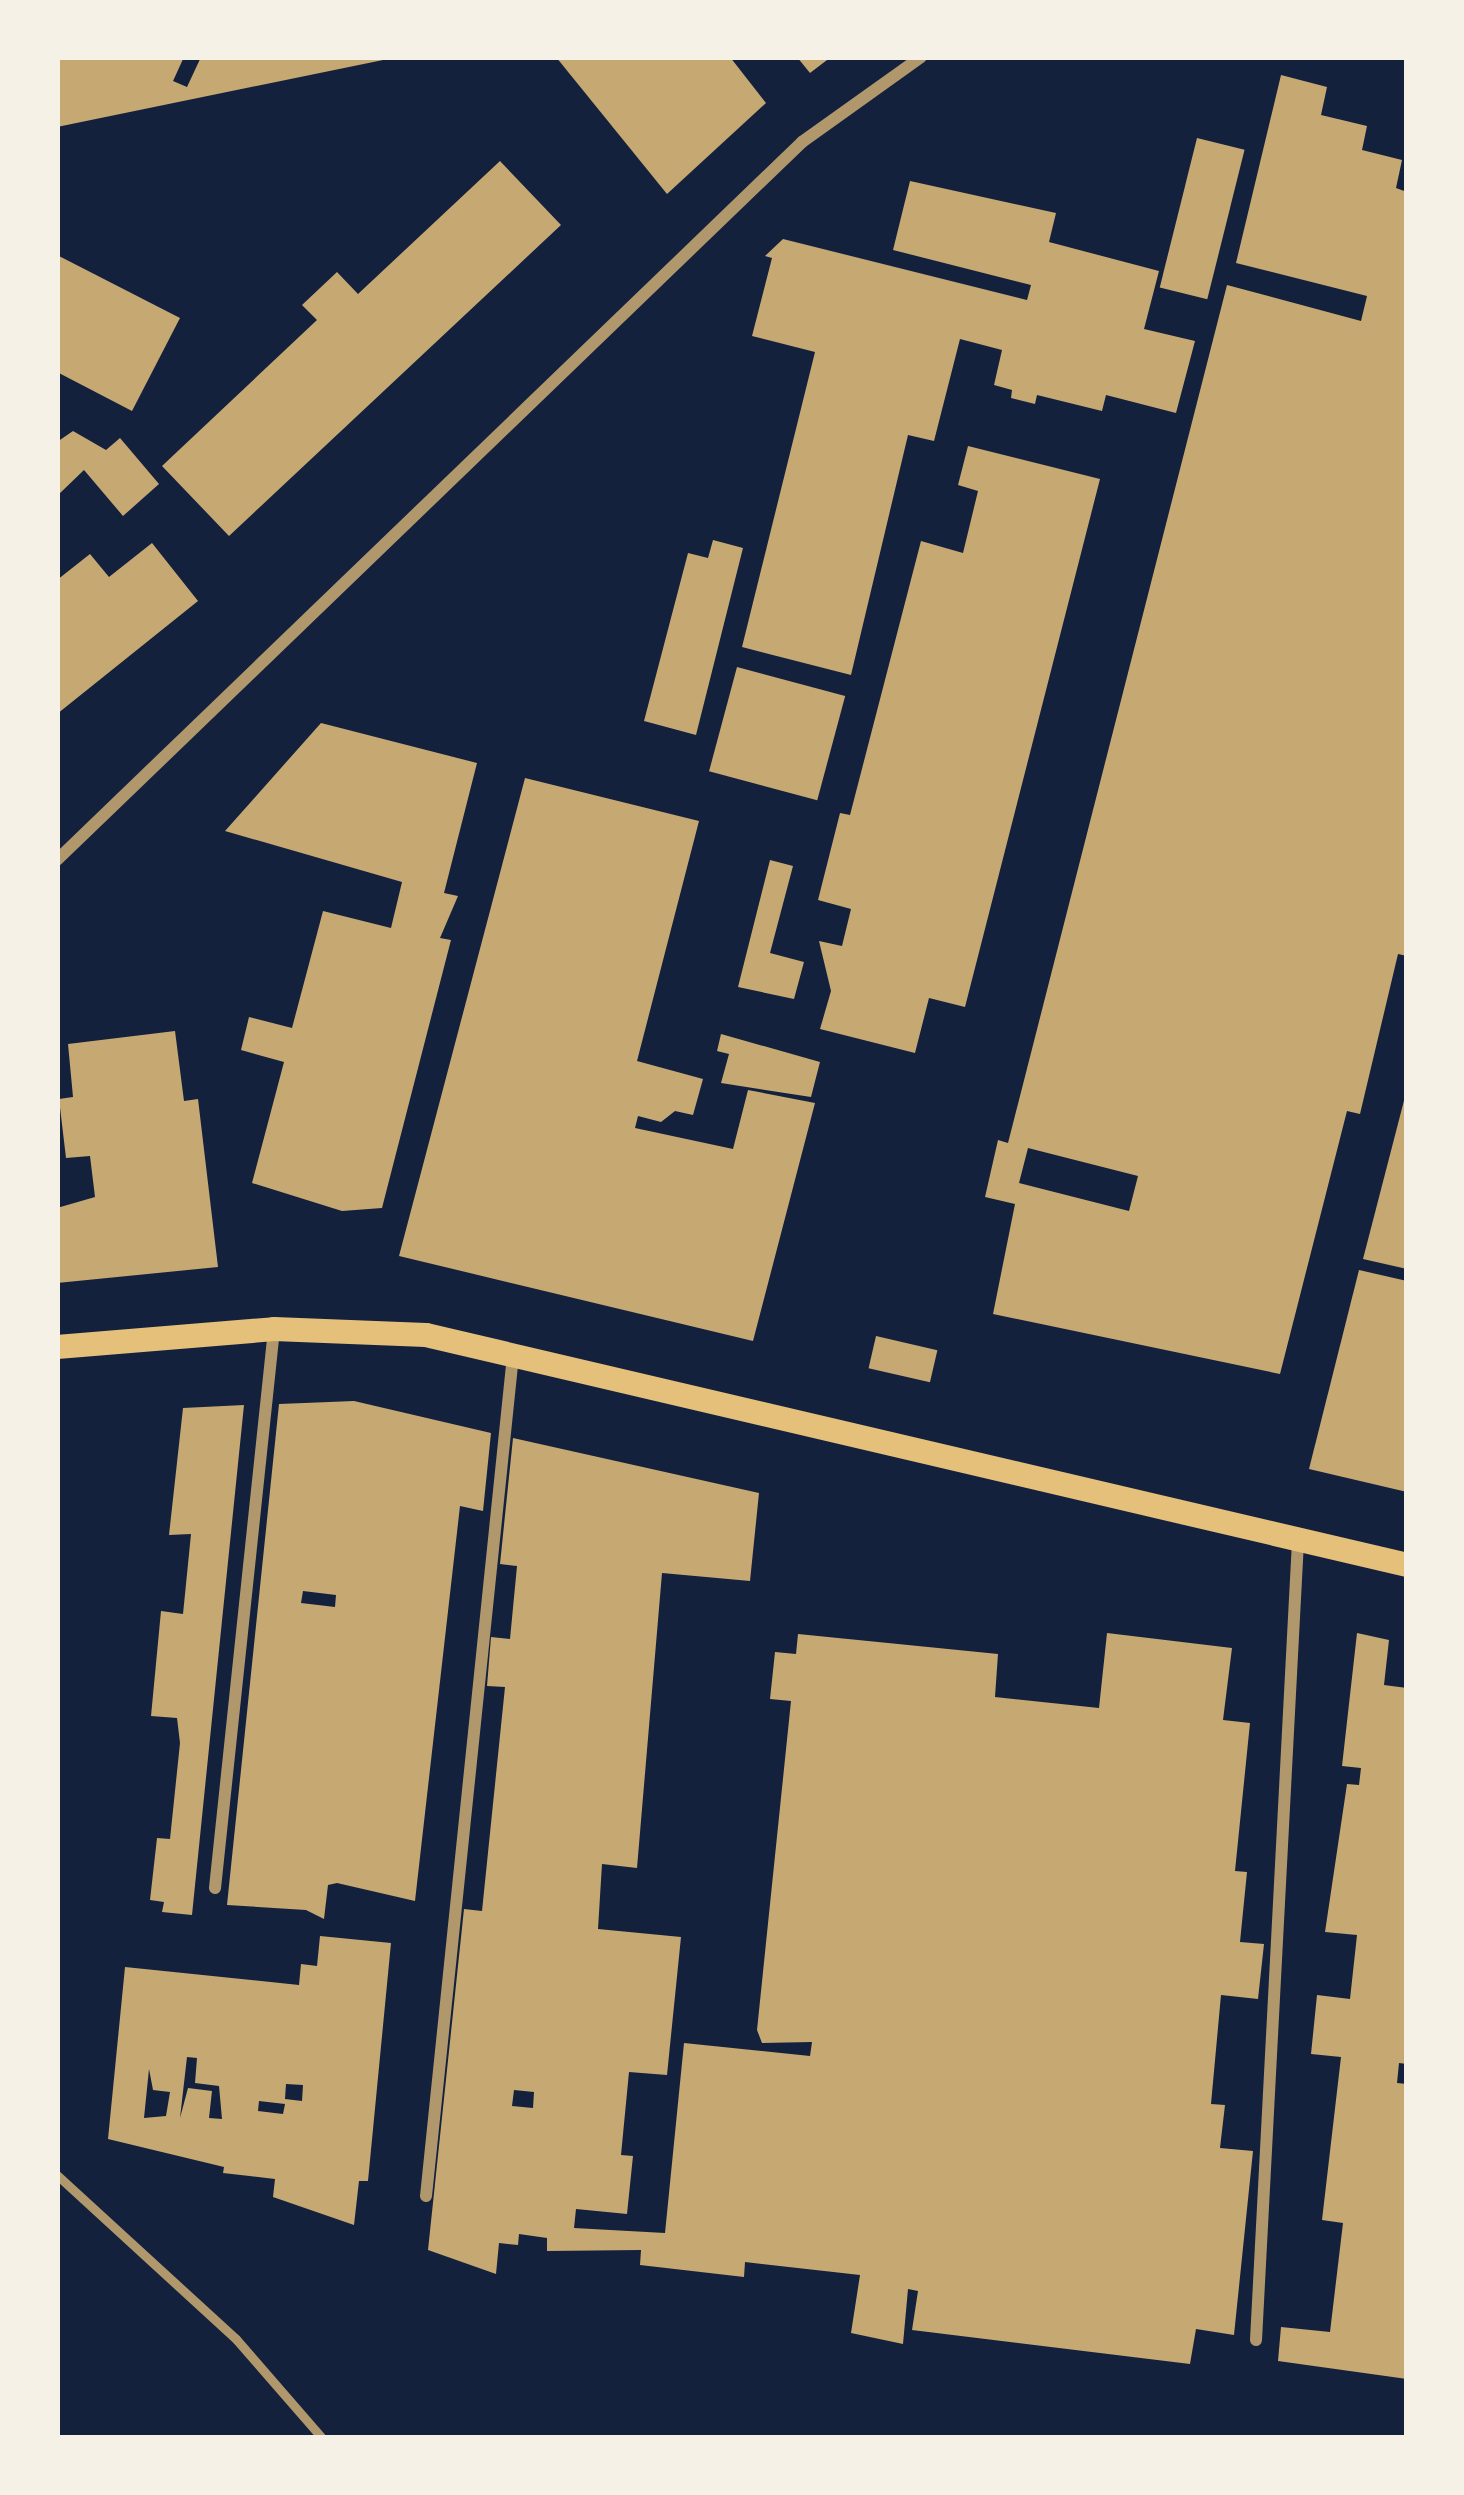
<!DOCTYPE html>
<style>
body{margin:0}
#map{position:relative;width:1464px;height:2495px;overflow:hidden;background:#14213d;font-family:"Exo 2",sans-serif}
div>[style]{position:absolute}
.building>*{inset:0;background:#c6a872;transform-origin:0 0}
.service>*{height:9px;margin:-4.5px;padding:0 4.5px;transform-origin:4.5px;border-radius:4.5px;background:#b1986c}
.minor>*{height:12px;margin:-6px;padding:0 6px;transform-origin:6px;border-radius:6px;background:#b1986c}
.secondary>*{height:24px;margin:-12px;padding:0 12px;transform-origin:12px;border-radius:12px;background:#e5c07b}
span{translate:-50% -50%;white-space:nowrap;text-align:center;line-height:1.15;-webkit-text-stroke:10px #f6f1e7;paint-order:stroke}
.frame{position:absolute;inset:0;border:60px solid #f6f1e7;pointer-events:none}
</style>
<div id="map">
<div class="building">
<div style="clip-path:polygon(57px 57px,184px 57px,173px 81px,187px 87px,201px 57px,388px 59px,57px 127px)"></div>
<div style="clip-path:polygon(556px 57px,730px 57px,766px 103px,667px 194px)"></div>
<div style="clip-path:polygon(797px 57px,831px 57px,810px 73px)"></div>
<div style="clip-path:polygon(evenodd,1281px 75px,1327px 87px,1321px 115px,1367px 126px,1362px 150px,1402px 160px,1396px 188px,1407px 192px,1407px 956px,1398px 954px,1360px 1114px,1347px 1111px,1280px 1374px,993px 1314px,1015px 1204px,985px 1197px,998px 1140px,1008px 1143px,1227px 285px,1361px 321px,1367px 296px,1236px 263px,1281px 75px,1028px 1148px,1138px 1176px,1129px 1211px,1019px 1183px,1028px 1148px)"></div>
<div style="left:1197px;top:138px;width:49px;height:154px;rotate:14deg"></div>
<div style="clip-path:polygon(500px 161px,561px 225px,229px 536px,162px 466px,317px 320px,302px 305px,337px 272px,358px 294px)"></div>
<div style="clip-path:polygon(910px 181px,1056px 213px,1049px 242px,1159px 271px,1144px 329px,1195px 341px,1176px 413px,1106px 395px,1102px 411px,1037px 395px,1035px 404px,1011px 398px,1012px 390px,994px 385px,1002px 350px,960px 339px,934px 441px,908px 435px,851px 675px,742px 647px,815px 352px,752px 336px,772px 258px,765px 256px,783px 239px,1027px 300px,1031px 285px,893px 250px)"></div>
<div style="clip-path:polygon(57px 255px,180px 318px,132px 411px,57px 372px)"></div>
<div style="clip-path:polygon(73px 431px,106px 450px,120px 438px,159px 484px,123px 516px,84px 470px,57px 496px,57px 442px)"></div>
<div style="clip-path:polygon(968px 446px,1100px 479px,965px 1007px,929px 998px,915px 1053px,820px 1029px,831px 991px,819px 941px,842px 946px,851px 909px,818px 900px,840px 813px,850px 815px,921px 541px,963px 553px,978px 491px,958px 485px)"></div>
<div style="clip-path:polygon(713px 540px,743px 548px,696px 735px,644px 721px,688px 553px,708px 558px)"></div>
<div style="clip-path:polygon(152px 543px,198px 601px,57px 714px,57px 580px,90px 554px,109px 577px)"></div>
<div style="left:737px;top:667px;width:112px;height:108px;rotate:15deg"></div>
<div style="clip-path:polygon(321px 723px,477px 763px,444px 893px,458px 896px,440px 938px,451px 940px,382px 1208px,342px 1211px,252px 1183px,284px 1062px,241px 1050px,249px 1017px,292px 1028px,323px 911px,391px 928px,402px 882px,225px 831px)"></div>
<div style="clip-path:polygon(525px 778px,699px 821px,637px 1061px,703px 1079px,693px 1115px,675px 1111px,661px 1122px,638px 1116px,635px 1128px,733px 1149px,748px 1090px,815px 1103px,753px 1341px,399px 1256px)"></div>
<div style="clip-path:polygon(770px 860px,793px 866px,770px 953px,804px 962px,794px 999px,738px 987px)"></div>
<div style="clip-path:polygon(175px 1031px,184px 1101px,198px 1099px,218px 1267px,57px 1283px,57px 1208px,95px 1197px,90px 1156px,66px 1158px,59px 1099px,73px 1097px,68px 1044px)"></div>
<div style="clip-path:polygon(721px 1034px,820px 1062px,811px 1097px,721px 1083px,729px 1054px,717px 1051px)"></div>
<div style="clip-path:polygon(1407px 1089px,1407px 1269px,1363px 1259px)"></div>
<div style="clip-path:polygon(1359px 1270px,1407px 1281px,1407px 1492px,1309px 1469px)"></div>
<div style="left:876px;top:1336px;width:63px;height:33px;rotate:13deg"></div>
<div style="clip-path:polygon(evenodd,354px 1401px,491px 1433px,483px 1511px,460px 1506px,415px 1901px,337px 1883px,328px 1885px,324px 1919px,306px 1910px,227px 1905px,279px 1404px,354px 1401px,303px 1591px,336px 1595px,335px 1607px,301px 1603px,303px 1591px)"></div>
<div style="clip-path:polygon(244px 1405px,192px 1915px,162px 1912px,164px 1902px,150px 1900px,157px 1838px,170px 1839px,180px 1743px,177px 1718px,151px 1716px,161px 1611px,183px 1614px,191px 1534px,169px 1535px,183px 1408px)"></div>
<div style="clip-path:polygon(evenodd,513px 1438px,759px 1493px,750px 1581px,662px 1573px,637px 1868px,602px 1864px,598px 1929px,681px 1937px,667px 2075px,629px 2072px,621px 2155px,633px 2156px,627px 2214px,576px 2209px,574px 2228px,665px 2233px,684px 2043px,810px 2056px,812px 2042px,762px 2043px,757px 2030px,791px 1701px,770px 1699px,775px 1652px,796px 1654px,798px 1634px,998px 1654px,995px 1697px,1099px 1708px,1107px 1633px,1232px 1648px,1223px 1720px,1250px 1723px,1235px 1871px,1247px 1872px,1240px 1942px,1264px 1944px,1258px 1999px,1221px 1995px,1211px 2104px,1225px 2105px,1220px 2148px,1253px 2151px,1234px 2335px,1196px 2329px,1190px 2364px,912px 2330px,918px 2291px,908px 2289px,903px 2344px,851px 2333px,860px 2275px,745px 2262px,744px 2277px,640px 2265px,641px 2250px,547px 2251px,547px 2238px,519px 2234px,518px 2245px,499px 2243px,496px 2274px,428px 2250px,464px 1909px,482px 1911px,505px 1687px,487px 1686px,491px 1637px,510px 1639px,517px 1566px,500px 1564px,513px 1438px,514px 2090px,534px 2092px,533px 2108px,512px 2106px,514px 2090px)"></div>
<div style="clip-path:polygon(1357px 1633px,1389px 1640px,1384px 1685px,1407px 1688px,1407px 2064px,1399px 2063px,1397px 2083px,1407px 2084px,1407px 2379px,1278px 2361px,1281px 2327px,1330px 2332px,1343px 2223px,1322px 2220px,1341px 2057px,1311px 2054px,1317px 1995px,1350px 1999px,1357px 1935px,1325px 1932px,1347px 1784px,1359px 1785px,1361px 1768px,1342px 1766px)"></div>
<div style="clip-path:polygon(evenodd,320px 1936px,391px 1943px,368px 2181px,359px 2181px,354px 2225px,273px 2197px,275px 2179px,223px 2173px,224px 2167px,108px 2139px,125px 1967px,299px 1985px,301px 1964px,317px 1966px,320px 1936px,187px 2057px,197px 2058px,195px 2083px,219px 2086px,222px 2119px,209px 2118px,212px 2091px,188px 2088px,180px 2118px,187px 2057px,320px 1936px,149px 2069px,153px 2090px,170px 2092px,166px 2116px,144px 2118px,149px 2069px,320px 1936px,286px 2084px,303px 2085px,302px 2101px,285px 2099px,286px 2084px,320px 1936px,259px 2101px,285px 2104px,283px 2114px,258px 2111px,259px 2101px)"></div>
</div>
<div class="service">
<div style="left:57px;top:2175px;width:243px;rotate:42.5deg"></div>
<div style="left:236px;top:2339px;width:131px;rotate:49deg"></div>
</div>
<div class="minor">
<div style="left:57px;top:860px;width:1035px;rotate:-43.94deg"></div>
<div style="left:802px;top:142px;width:146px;rotate:-35.5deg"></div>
<div style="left:215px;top:1888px;width:562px;rotate:-83.97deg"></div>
<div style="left:426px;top:2196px;width:844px;rotate:-84.09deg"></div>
<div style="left:1256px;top:2340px;width:801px;rotate:-86.99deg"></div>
</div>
<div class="secondary">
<div style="left:57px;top:1347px;width:218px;rotate:-4.7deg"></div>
<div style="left:274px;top:1329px;width:152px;rotate:2.3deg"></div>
<div style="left:426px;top:1335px;width:1008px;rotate:13.19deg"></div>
</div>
<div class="frame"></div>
</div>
